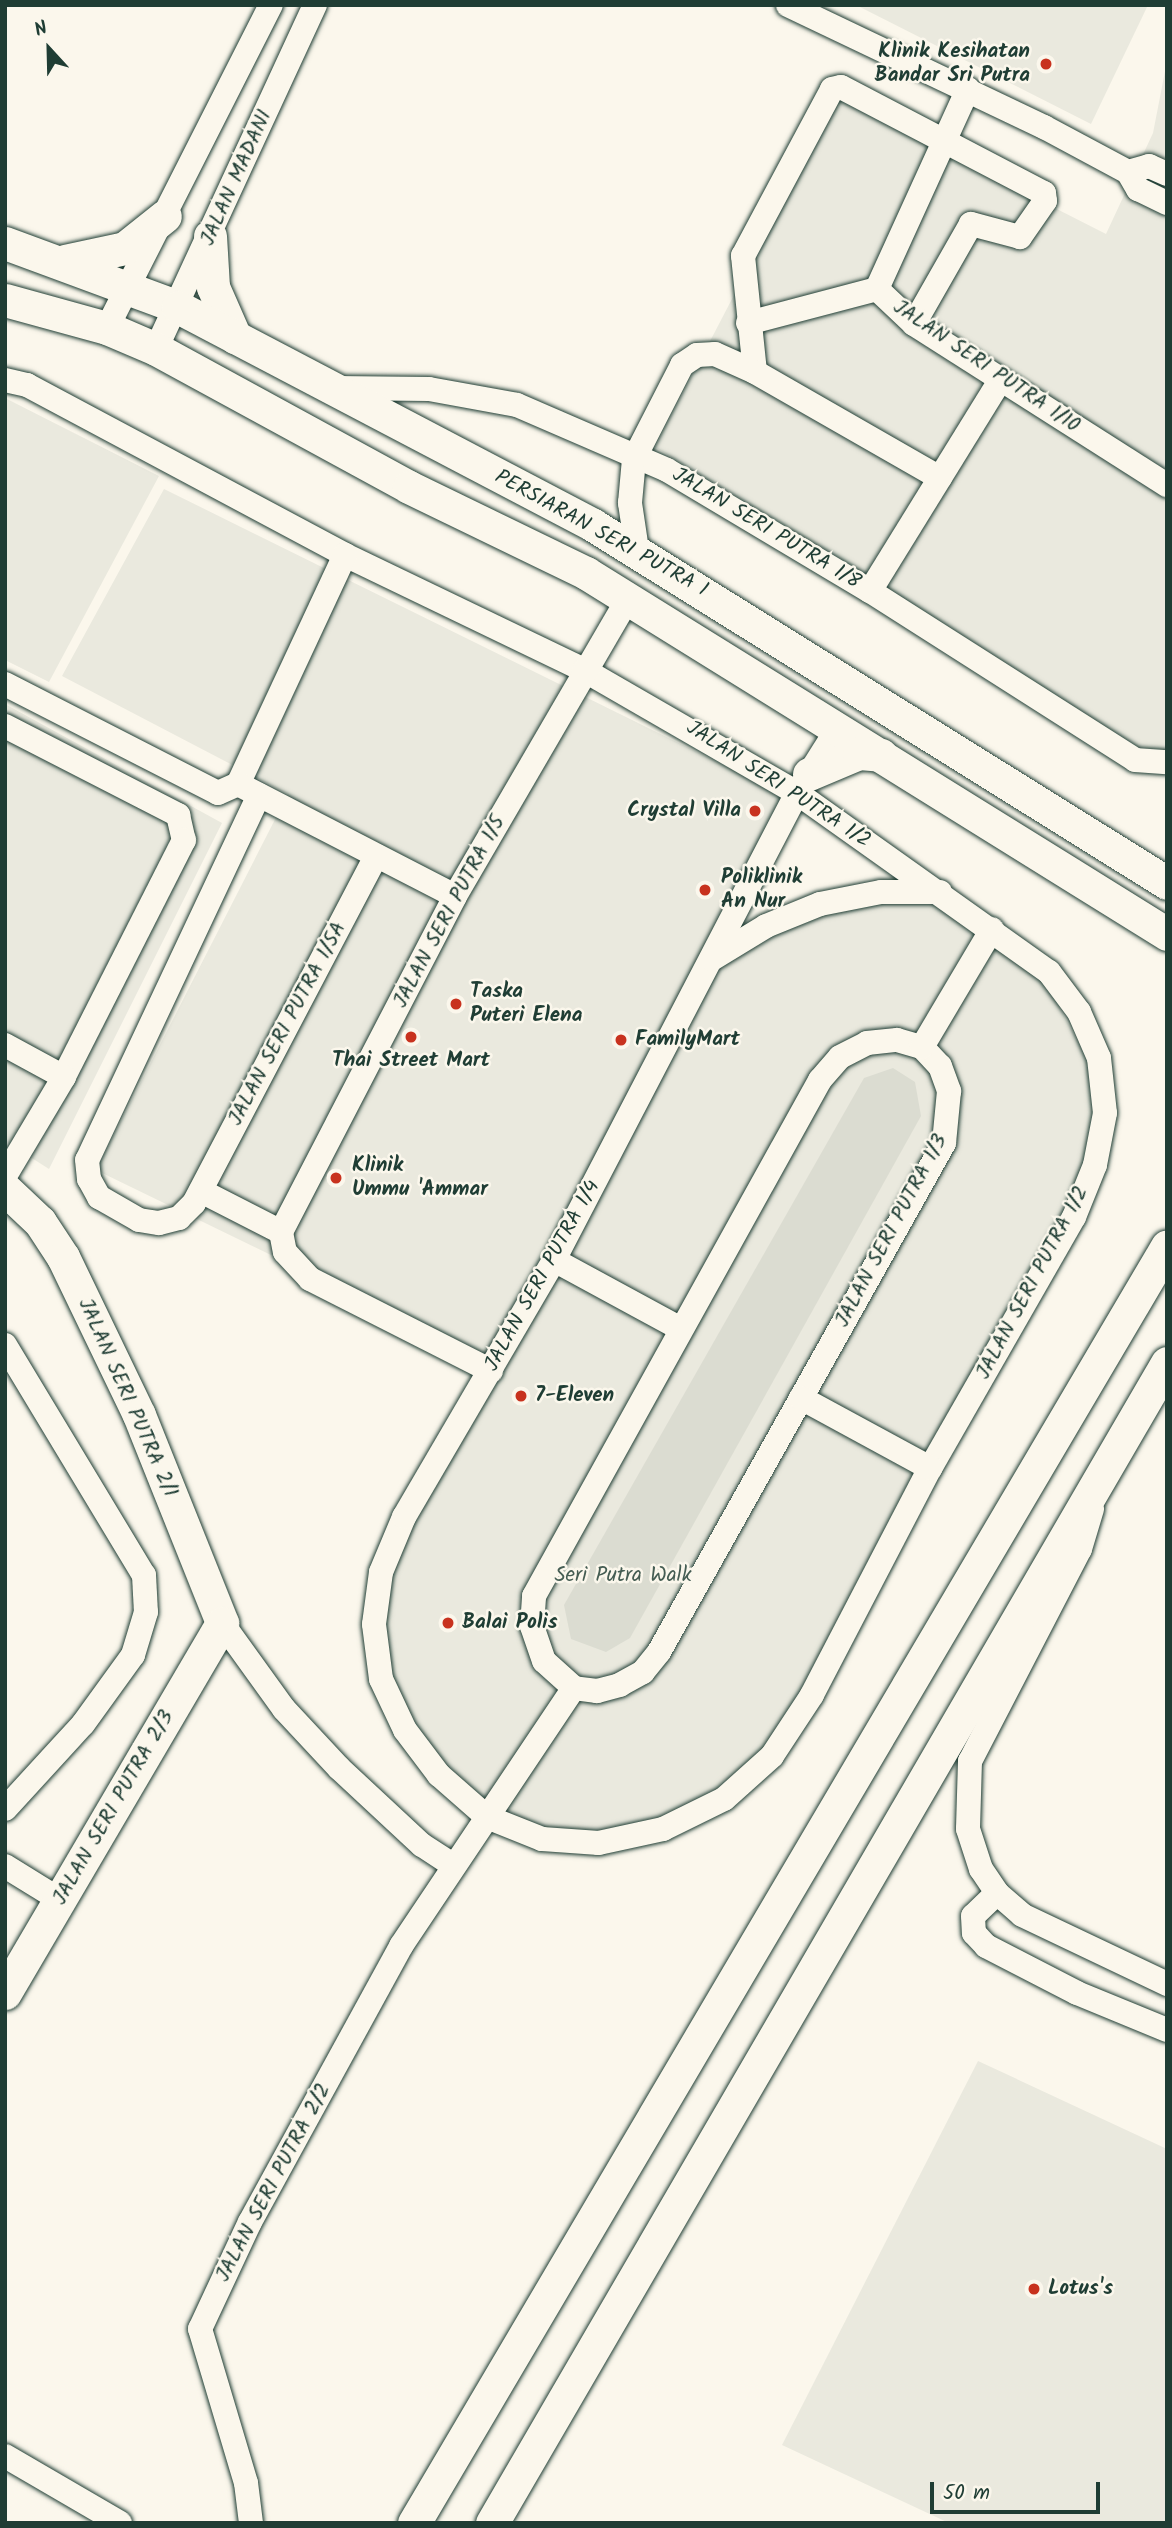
<!DOCTYPE html>
<style>
body{margin:0}
#map{position:relative;width:1172px;height:2528px;overflow:hidden;background:#fbf7ec;font-family:Kalam,sans-serif}
div>[style]{position:absolute}
.built>*{inset:0;background:#eae9de}
.green>*{inset:0;background:#dbdcd1}
.roads{filter:drop-shadow(0 0 2px #1f3d34) drop-shadow(0 0 2px #1f3d34)}
.street>*{height:24px;margin:-12px;padding:0 12px;transform-origin:12px;border-radius:12px;background:#fbf7ec}
.secondary>*{height:33px;margin:-16.5px;padding:0 16.5px;transform-origin:16.5px;border-radius:16.5px;background:#fbf7ec}
.dots>*{width:19px;height:19px;translate:-50% -50%;box-sizing:border-box;border:4px solid #fbf7ec;border-radius:50%}
span{translate:-50% -50%;white-space:nowrap;text-align:center;line-height:1.15;-webkit-text-stroke:5px #fbf7ec;paint-order:stroke}
.poi-label{font-size:21px;color:#1f3d34;font-weight:700}
.right{translate:-100% -50%;text-align:right}
.left{translate:0 -50%;text-align:left}
.street-label{font-size:21px;color:#1f3d34}
.park-label{font-size:21px;color:#455d53}
.frame{position:absolute;inset:0;border:7px solid #1f3d34;pointer-events:none}
.north{position:absolute;left:14px;top:14px;width:70px;height:70px;-webkit-text-stroke:5px #fbf7ec;paint-order:stroke;rotate:338deg;font-size:19px;font-weight:700;line-height:28px;text-align:center;color:#1f3d34}
.north::after{content:'';display:block;margin:auto;width:24px;height:32px;background:#1f3d34;clip-path:polygon(50% 0,100% 100%,50% 72%,0 100%)}
.scale{position:absolute;left:930px;top:2482px;width:170px;height:32px;box-sizing:border-box;border:4px solid #1f3d34;border-top:0;padding-left:9px;font-size:21px;line-height:24px;white-space:nowrap;color:#1f3d34;-webkit-text-stroke:5px #fbf7ec;paint-order:stroke}
</style>
<div id="map">
<div class="built">
<div style="clip-path:polygon(856px 5px,1148px 5px,1091px 124px)"></div>
<div style="clip-path:polygon(1167px 61px,1167px 750px,1138px 747px,850px 564px,655px 447px,837px 97px,1106px 234px,1153px 133px)"></div>
<div style="clip-path:polygon(5px 398px,159px 476px,49px 682px,5px 660px)"></div>
<div style="clip-path:polygon(164px 489px,786px 796px,700px 960px,825px 914px,887px 901px,938px 905px,1043px 977px,1086px 1057px,1095px 1112px,1087px 1166px,1063px 1218px,803px 1691px,764px 1751px,718px 1792px,659px 1822px,595px 1835px,542px 1831px,482px 1800px,445px 1769px,412px 1723px,391px 1676px,385px 1624px,393px 1575px,412px 1527px,504px 1368px,96px 1170px,288px 794px,62px 676px)"></div>
<div style="clip-path:polygon(5px 704px,222px 823px,49px 1169px,5px 1141px)"></div>
<div style="clip-path:polygon(978px 2061px,1167px 2149px,1167px 2523px,949px 2523px,782px 2445px)"></div>
</div>
<div class="green">
<div style="clip-path:polygon(893px 1068px,915px 1082px,921px 1116px,630px 1638px,606px 1652px,571px 1639px,564px 1605px,864px 1078px)"></div>
</div>
<div class="roads">
<div class="street">
<div style="left:788px;top:5px;width:284px;rotate:25.5deg"></div>
<div style="left:1044px;top:127px;width:95px;rotate:28.2deg"></div>
<div style="left:1128px;top:172px;width:20px;rotate:60deg"></div>
<div style="left:1138px;top:189px;width:32px;rotate:26deg"></div>
<div style="left:968px;top:89px;width:220px;rotate:114.5deg"></div>
<div style="left:877px;top:289px;width:51px;rotate:43.4deg"></div>
<div style="left:914px;top:324px;width:300px;rotate:32.5deg"></div>
<div style="left:1128px;top:172px;width:22px;rotate:-16deg"></div>
<div style="left:1149px;top:166px;width:20px;rotate:24deg"></div>
<div style="left:748px;top:323px;width:133px;rotate:-14.8deg"></div>
<div style="left:107px;top:328px;width:362px;rotate:-63.1deg"></div>
<div style="left:156px;top:349px;width:379px;rotate:-65.2deg"></div>
<div style="left:755px;top:372px;width:117px;rotate:-95.9deg"></div>
<div style="left:743px;top:256px;width:189px;rotate:-61.9deg"></div>
<div style="left:832px;top:89px;width:9px;rotate:-13deg"></div>
<div style="left:841px;top:87px;width:229px;rotate:27.6deg"></div>
<div style="left:1044px;top:193px;width:8px;rotate:83deg"></div>
<div style="left:1045px;top:201px;width:44px;rotate:124.8deg"></div>
<div style="left:1020px;top:237px;width:51px;rotate:-165.1deg"></div>
<div style="left:971px;top:224px;width:115px;rotate:119.7deg"></div>
<div style="left:5px;top:380px;width:23px;rotate:13deg"></div>
<div style="left:27px;top:385px;width:361px;rotate:28.1deg"></div>
<div style="left:345px;top:555px;width:265px;rotate:25.7deg"></div>
<div style="left:584px;top:670px;width:246px;rotate:30deg"></div>
<div style="left:797px;top:793px;width:309px;rotate:35.4deg"></div>
<div style="left:1049px;top:972px;width:50px;rotate:53.1deg"></div>
<div style="left:1079px;top:1012px;width:50px;rotate:66.5deg"></div>
<div style="left:1099px;top:1058px;width:55px;rotate:83.8deg"></div>
<div style="left:1105px;top:1113px;width:53px;rotate:100.9deg"></div>
<div style="left:1095px;top:1165px;width:56px;rotate:112deg"></div>
<div style="left:1074px;top:1217px;width:289px;rotate:119.8deg"></div>
<div style="left:930px;top:1468px;width:256px;rotate:117.5deg"></div>
<div style="left:812px;top:1695px;width:73px;rotate:123.3deg"></div>
<div style="left:772px;top:1756px;width:64px;rotate:138.1deg"></div>
<div style="left:724px;top:1799px;width:68px;rotate:153.8deg"></div>
<div style="left:663px;top:1829px;width:66px;rotate:167.7deg"></div>
<div style="left:599px;top:1843px;width:57px;rotate:-176deg"></div>
<div style="left:542px;top:1839px;width:59px;rotate:-158.2deg"></div>
<div style="left:487px;top:1817px;width:64px;rotate:-138.8deg"></div>
<div style="left:439px;top:1775px;width:56px;rotate:-127.1deg"></div>
<div style="left:405px;top:1730px;width:56px;rotate:-115.2deg"></div>
<div style="left:381px;top:1679px;width:55px;rotate:-97.3deg"></div>
<div style="left:374px;top:1624px;width:52px;rotate:-82.3deg"></div>
<div style="left:381px;top:1572px;width:60px;rotate:-67.3deg"></div>
<div style="left:404px;top:1517px;width:298px;rotate:-59.7deg"></div>
<div style="left:554px;top:1260px;width:526px;rotate:-62.51deg"></div>
<div style="left:797px;top:793px;width:77px;rotate:-57.8deg"></div>
<div style="left:335px;top:388px;width:94px;rotate:0.6deg"></div>
<div style="left:429px;top:389px;width:89px;rotate:10.3deg"></div>
<div style="left:517px;top:405px;width:163px;rotate:23.4deg"></div>
<div style="left:667px;top:470px;width:236px;rotate:30.8deg"></div>
<div style="left:870px;top:591px;width:314px;rotate:32.5deg"></div>
<div style="left:1135px;top:760px;width:32px;rotate:4deg"></div>
<div style="left:637px;top:550px;width:48px;rotate:-98.5deg"></div>
<div style="left:630px;top:503px;width:44px;rotate:-84.8deg"></div>
<div style="left:634px;top:459px;width:106px;rotate:-62.9deg"></div>
<div style="left:682px;top:365px;width:18px;rotate:-34deg"></div>
<div style="left:697px;top:355px;width:18px;rotate:-3deg"></div>
<div style="left:715px;top:354px;width:44px;rotate:24.2deg"></div>
<div style="left:755px;top:372px;width:213px;rotate:29.8deg"></div>
<div style="left:345px;top:555px;width:253px;rotate:115deg"></div>
<div style="left:238px;top:784px;width:244px;rotate:27.3deg"></div>
<div style="left:870px;top:591px;width:249px;rotate:-58.3deg"></div>
<div style="left:5px;top:684px;width:239px;rotate:27.1deg"></div>
<div style="left:218px;top:793px;width:22px;rotate:-24deg"></div>
<div style="left:5px;top:726px;width:195px;rotate:27.2deg"></div>
<div style="left:178px;top:815px;width:26px;rotate:77deg"></div>
<div style="left:184px;top:840px;width:266px;rotate:116.9deg"></div>
<div style="left:64px;top:1077px;width:115px;rotate:120.8deg"></div>
<div style="left:259px;top:795px;width:403px;rotate:115.2deg"></div>
<div style="left:87px;top:1160px;width:19px;rotate:84deg"></div>
<div style="left:89px;top:1179px;width:21px;rotate:61deg"></div>
<div style="left:99px;top:1197px;width:46px;rotate:29.9deg"></div>
<div style="left:139px;top:1220px;width:20px;rotate:9deg"></div>
<div style="left:159px;top:1223px;width:21px;rotate:-14deg"></div>
<div style="left:179px;top:1218px;width:21px;rotate:-45deg"></div>
<div style="left:194px;top:1203px;width:392px;rotate:-62.3deg"></div>
<div style="left:712px;top:959px;width:63px;rotate:-31.4deg"></div>
<div style="left:766px;top:926px;width:58px;rotate:-22.2deg"></div>
<div style="left:820px;top:904px;width:62px;rotate:-11.1deg"></div>
<div style="left:881px;top:892px;width:59px"></div>
<div style="left:897px;top:1040px;width:26px;rotate:16deg"></div>
<div style="left:922px;top:1047px;width:26px;rotate:47deg"></div>
<div style="left:940px;top:1066px;width:27px;rotate:70deg"></div>
<div style="left:949px;top:1091px;width:52px;rotate:95.5deg"></div>
<div style="left:944px;top:1143px;width:583px;rotate:119.25deg"></div>
<div style="left:659px;top:1652px;width:26px;rotate:129deg"></div>
<div style="left:643px;top:1672px;width:26px;rotate:151deg"></div>
<div style="left:620px;top:1685px;width:24px;rotate:165deg"></div>
<div style="left:597px;top:1691px;width:23px;rotate:-173deg"></div>
<div style="left:574px;top:1688px;width:40px;rotate:-138deg"></div>
<div style="left:544px;top:1661px;width:37px;rotate:-109deg"></div>
<div style="left:532px;top:1626px;width:30px;rotate:-86deg"></div>
<div style="left:534px;top:1596px;width:590px;rotate:-61deg"></div>
<div style="left:820px;top:1080px;width:30px;rotate:-49deg"></div>
<div style="left:840px;top:1057px;width:30px;rotate:-27deg"></div>
<div style="left:867px;top:1043px;width:30px;rotate:-6deg"></div>
<div style="left:5px;top:1045px;width:67px;rotate:28.5deg"></div>
<div style="left:922px;top:1047px;width:137px;rotate:-59.3deg"></div>
<div style="left:201px;top:1191px;width:90px;rotate:27.1deg"></div>
<div style="left:281px;top:1232px;width:378px;rotate:-62.6deg"></div>
<div style="left:455px;top:896px;width:346px;rotate:-59.8deg"></div>
<div style="left:281px;top:1232px;width:20px;rotate:79deg"></div>
<div style="left:285px;top:1252px;width:37px;rotate:47deg"></div>
<div style="left:310px;top:1279px;width:203px;rotate:26.9deg"></div>
<div style="left:554px;top:1260px;width:142px;rotate:28.5deg"></div>
<div style="left:5px;top:1345px;width:269px;rotate:58.9deg"></div>
<div style="left:144px;top:1575px;width:37px;rotate:87deg"></div>
<div style="left:146px;top:1612px;width:45px;rotate:106.8deg"></div>
<div style="left:133px;top:1655px;width:85px;rotate:125.9deg"></div>
<div style="left:83px;top:1724px;width:115px;rotate:132.5deg"></div>
<div style="left:801px;top:1398px;width:147px;rotate:28.5deg"></div>
<div style="left:1092px;top:1509px;width:42px;rotate:106.7deg"></div>
<div style="left:1080px;top:1549px;width:239px;rotate:117.4deg"></div>
<div style="left:970px;top:1761px;width:68px;rotate:91.7deg"></div>
<div style="left:968px;top:1829px;width:42px;rotate:72deg"></div>
<div style="left:981px;top:1869px;width:29px;rotate:56deg"></div>
<div style="left:997px;top:1893px;width:33px;rotate:41deg"></div>
<div style="left:1022px;top:1915px;width:161px;rotate:25.4deg"></div>
<div style="left:222px;top:1623px;width:106px;rotate:54.2deg"></div>
<div style="left:284px;top:1709px;width:81px;rotate:47deg"></div>
<div style="left:339px;top:1768px;width:113px;rotate:42.9deg"></div>
<div style="left:422px;top:1845px;width:35px;rotate:33deg"></div>
<div style="left:5px;top:1866px;width:65px;rotate:31.7deg"></div>
<div style="left:997px;top:1893px;width:33px;rotate:136deg"></div>
<div style="left:973px;top:1916px;width:17px;rotate:87deg"></div>
<div style="left:974px;top:1933px;width:18px;rotate:47deg"></div>
<div style="left:986px;top:1946px;width:102px;rotate:27.3deg"></div>
<div style="left:1077px;top:1993px;width:97px;rotate:22.3deg"></div>
<div style="left:5px;top:2456px;width:133px;rotate:30.2deg"></div>
<div style="left:251px;top:2523px;width:40px;rotate:-97.1deg"></div>
<div style="left:246px;top:2483px;width:161px;rotate:-106.6deg"></div>
<div style="left:200px;top:2329px;width:118px;rotate:-65deg"></div>
<div style="left:250px;top:2222px;width:315px;rotate:-61.3deg"></div>
<div style="left:401px;top:1946px;width:311px;rotate:-56.2deg"></div>
</div>
<div class="secondary">
<div style="left:210px;top:236px;width:51px;rotate:86.6deg"></div>
<div style="left:213px;top:287px;width:55px;rotate:66.3deg"></div>
<div style="left:5px;top:243px;width:184px;rotate:20.3deg"></div>
<div style="left:178px;top:307px;width:469px;rotate:27.7deg"></div>
<div style="left:593px;top:525px;width:676px;rotate:31.95deg"></div>
<div style="left:65px;top:261px;width:61px;rotate:-12.2deg"></div>
<div style="left:125px;top:248px;width:51px;rotate:-38.7deg"></div>
<div style="left:5px;top:300px;width:106px;rotate:15.4deg"></div>
<div style="left:107px;top:328px;width:53px;rotate:23.2deg"></div>
<div style="left:156px;top:349px;width:288px;rotate:28.6deg"></div>
<div style="left:409px;top:487px;width:197px;rotate:25.9deg"></div>
<div style="left:586px;top:573px;width:684px;rotate:31.85deg"></div>
<div style="left:809px;top:774px;width:54px;rotate:-22.8deg"></div>
<div style="left:859px;top:753px;width:22px;rotate:5deg"></div>
<div style="left:5px;top:1189px;width:48px;rotate:43.3deg"></div>
<div style="left:40px;top:1222px;width:42px;rotate:56.7deg"></div>
<div style="left:63px;top:1257px;width:175px;rotate:64.3deg"></div>
<div style="left:139px;top:1415px;width:224px;rotate:68.2deg"></div>
<div style="left:222px;top:1623px;width:429px;rotate:120.4deg"></div>
<div style="left:414px;top:2523px;width:1482px;rotate:-59.47deg"></div>
<div style="left:492px;top:2523px;width:1342px;rotate:-59.81deg"></div>
</div>
</div>
<div class="dots">
<div style="left:1046px;top:64px;background:#c8321e"></div>
<div style="left:755px;top:811px;background:#c8321e"></div>
<div style="left:705px;top:890px;background:#c8321e"></div>
<div style="left:456px;top:1004px;background:#c8321e"></div>
<div style="left:411px;top:1037px;background:#c8321e"></div>
<div style="left:621px;top:1040px;background:#c8321e"></div>
<div style="left:336px;top:1178px;background:#c8321e"></div>
<div style="left:521px;top:1396px;background:#c8321e"></div>
<div style="left:448px;top:1623px;background:#c8321e"></div>
<div style="left:1034px;top:2289px;background:#c8321e"></div>
</div>
<div class="poi-label">
<span class="right" style="left:1030px;top:64px">Klinik Kesihatan<br>Bandar Sri Putra</span>
<span class="right" style="left:741px;top:811px">Crystal Villa</span>
<span class="left" style="left:721px;top:890px">Poliklinik<br>An Nur</span>
<span class="left" style="left:470px;top:1004px">Taska<br>Puteri Elena</span>
<span class="left" style="left:635px;top:1040px">FamilyMart</span>
<span style="left:411px;top:1061px">Thai Street Mart</span>
<span class="left" style="left:352px;top:1178px">Klinik<br>Ummu 'Ammar</span>
<span class="left" style="left:535px;top:1396px">7-Eleven</span>
<span class="left" style="left:462px;top:1623px">Balai Polis</span>
<span class="left" style="left:1048px;top:2289px">Lotus's</span>
</div>
<div class="street-label">
<span style="left:237px;top:178px;rotate:-66deg">JALAN MADANI</span>
<span style="left:986px;top:367px;rotate:34deg">JALAN SERI PUTRA 1/10</span>
<span style="left:766px;top:529px;rotate:31deg">JALAN SERI PUTRA 1/8</span>
<span style="left:601px;top:534px;rotate:29deg">PERSIARAN SERI PUTRA 1</span>
<span style="left:778px;top:785px;rotate:33deg">JALAN SERI PUTRA 1/2</span>
<span style="left:450px;top:912px;rotate:-62deg">JALAN SERI PUTRA 1/5</span>
<span style="left:288px;top:1024px;rotate:-62deg">JALAN SERI PUTRA 1/5A</span>
<span style="left:892px;top:1231px;rotate:-62deg">JALAN SERI PUTRA 1/3</span>
<span style="left:543px;top:1276px;rotate:-61deg">JALAN SERI PUTRA 1/4</span>
<span style="left:1033px;top:1283px;rotate:-62deg">JALAN SERI PUTRA 1/2</span>
<span style="left:127px;top:1398px;rotate:66deg">JALAN SERI PUTRA 2/1</span>
<span style="left:114px;top:1808px;rotate:-60deg">JALAN SERI PUTRA 2/3</span>
<span style="left:274px;top:2183px;rotate:-62deg">JALAN SERI PUTRA 2/2</span>
</div>
<div class="park-label">
<span style="left:623px;top:1576px">Seri Putra Walk</span>
</div>
<div class="frame"></div>
<div class="north">N</div>
<div class="scale">50 m</div>
</div>
